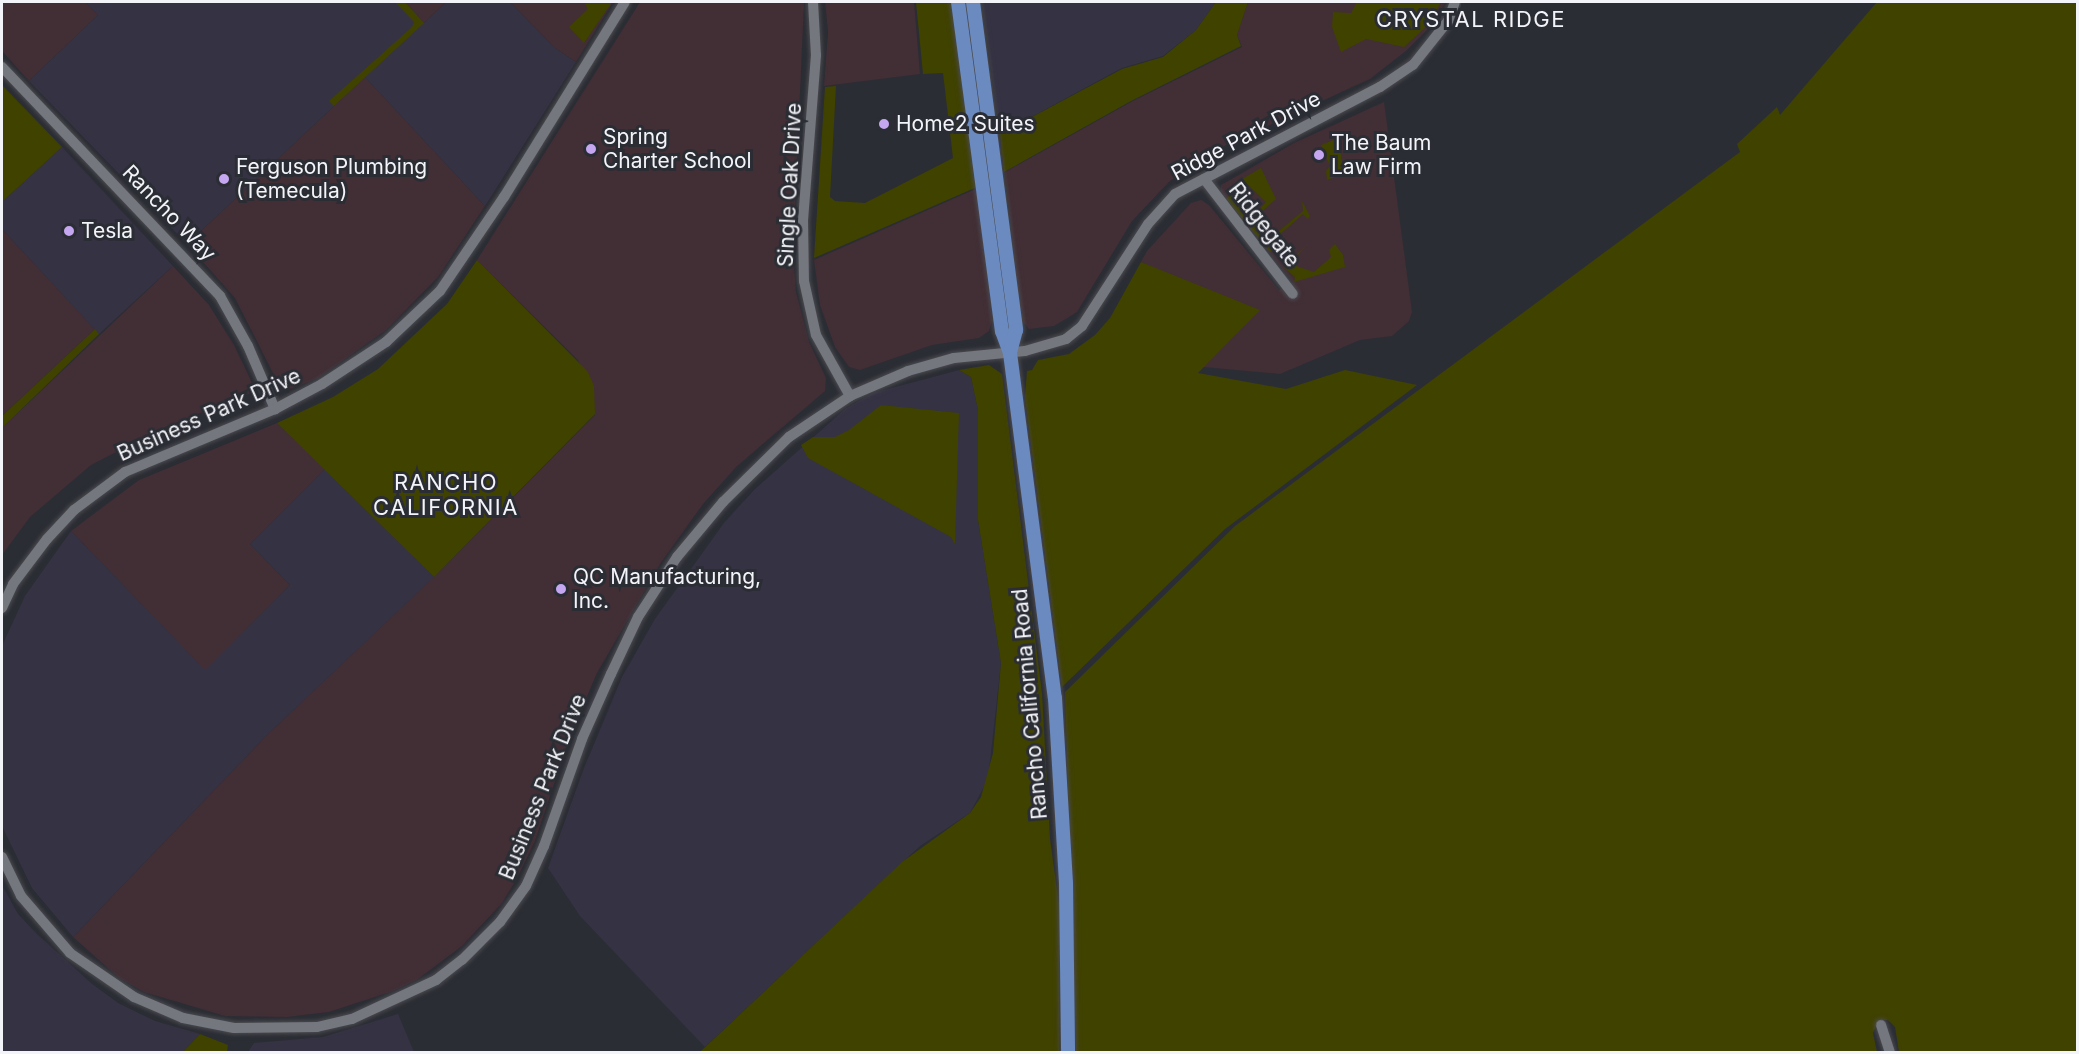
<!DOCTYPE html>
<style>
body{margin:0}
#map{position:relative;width:2079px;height:1054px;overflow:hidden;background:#2b2d34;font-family:Inter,sans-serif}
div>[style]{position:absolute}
.commercial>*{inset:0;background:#422e35}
.industrial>*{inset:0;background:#353243}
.green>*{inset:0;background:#404200}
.roads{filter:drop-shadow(0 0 2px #4a4b50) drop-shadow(0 0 2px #4a4b50)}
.minor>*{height:10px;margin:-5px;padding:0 5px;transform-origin:5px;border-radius:5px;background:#75777f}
.major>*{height:14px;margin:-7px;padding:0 7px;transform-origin:7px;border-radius:7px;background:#6b8abf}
.dots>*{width:16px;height:16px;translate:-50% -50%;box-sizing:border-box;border:3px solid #2b2d34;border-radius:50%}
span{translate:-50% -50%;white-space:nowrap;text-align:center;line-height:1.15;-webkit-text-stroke:6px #2b2d34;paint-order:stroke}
.poi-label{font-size:21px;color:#f3f4f9}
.left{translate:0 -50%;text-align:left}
.street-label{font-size:21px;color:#f3f4f9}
.neighbourhood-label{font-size:22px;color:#f3f4f9;letter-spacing:1.5px}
.frame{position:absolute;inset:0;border:3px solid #f3f4f9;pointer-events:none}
</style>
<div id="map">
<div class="commercial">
<div style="clip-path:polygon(2px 2px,85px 2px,98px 15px,29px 81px,2px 51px)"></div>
<div style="clip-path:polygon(405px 2px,446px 2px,424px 23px)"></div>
<div style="clip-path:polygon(510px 2px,613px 2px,576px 62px,555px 48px)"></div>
<div style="clip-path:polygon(640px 2px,804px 2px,793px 253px,796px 292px,809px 342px,826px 378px,825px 391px,736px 467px,703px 504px,660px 564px,597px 673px,569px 739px,535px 841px,516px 880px,502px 903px,462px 946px,418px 979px,393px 991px,329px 1012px,287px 1017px,225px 1016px,144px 992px,118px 977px,73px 937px,267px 735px,445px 566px,595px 415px,578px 360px,477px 260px)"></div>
<div style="clip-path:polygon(825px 2px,914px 2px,920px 74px,824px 86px,828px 32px)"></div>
<div style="clip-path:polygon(1248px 2px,1446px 2px,1428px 29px,1407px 50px,1370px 79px,1226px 145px,1170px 181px,1132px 221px,1077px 312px,1054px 326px,1029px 329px,1021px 319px,1005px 172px,1131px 102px,1242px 47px,1237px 35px)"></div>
<div style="clip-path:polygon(365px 77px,485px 206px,438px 277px,386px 330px,318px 378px,288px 390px,279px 385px,235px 298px,187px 244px)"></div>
<div style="clip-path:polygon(1384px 102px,1412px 312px,1409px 321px,1392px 336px,1360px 340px,1280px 374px,1203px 367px,1158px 270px,1141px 262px,1147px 251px,1191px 203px,1201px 200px,1209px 205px,1279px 290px,1293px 282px,1221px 192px,1221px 185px,1294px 143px)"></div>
<div style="clip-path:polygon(978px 188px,992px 320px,989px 331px,979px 338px,932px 345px,860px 370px,849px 367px,835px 347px,820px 305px,814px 260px)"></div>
<div style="clip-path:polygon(2px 229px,95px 329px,2px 416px)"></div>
<div style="clip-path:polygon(173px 266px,209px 305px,234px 345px,256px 391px,165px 427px,91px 465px,30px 517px,2px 555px,2px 428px)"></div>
<div style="clip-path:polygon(277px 423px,325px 469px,250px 544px,290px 585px,205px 671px,71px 531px,139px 480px)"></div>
</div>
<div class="industrial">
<div style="clip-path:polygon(85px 2px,405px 2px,424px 23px,446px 2px,510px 2px,555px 48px,576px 62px,485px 206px,365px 77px,187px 244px,29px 81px,98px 15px)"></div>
<div style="clip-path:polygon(982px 2px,1216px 2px,1196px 30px,1163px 56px,1122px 68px,1000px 134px)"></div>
<div style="clip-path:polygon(62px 147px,173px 266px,99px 334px,2px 229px,2px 202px)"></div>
<div style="clip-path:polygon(959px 370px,971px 377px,978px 410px,978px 520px,1001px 663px,988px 779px,970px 813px,920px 846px,705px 1047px,580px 916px,548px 868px,584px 768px,622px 677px,655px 619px,724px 523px,754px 490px,845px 409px,873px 393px)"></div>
<div style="clip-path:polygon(325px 469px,434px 577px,267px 735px,73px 937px,32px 888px,2px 826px,2px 646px,25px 596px,71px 531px,205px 670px,290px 585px,250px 544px)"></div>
<div style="clip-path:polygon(2px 885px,18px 914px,37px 934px,91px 983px,118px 1003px,155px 1021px,200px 1034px,183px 1052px,2px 1052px)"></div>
<div style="clip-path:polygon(398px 1014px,414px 1052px,248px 1052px,254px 1043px,323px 1037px)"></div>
</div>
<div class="green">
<div style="clip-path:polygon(395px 2px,405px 2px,424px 23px,334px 106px,329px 101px,412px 27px,414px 22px)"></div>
<div style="clip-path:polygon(588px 2px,612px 2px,584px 43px,569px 27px,588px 9px,585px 4px)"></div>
<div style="clip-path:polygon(916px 2px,952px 2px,977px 187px,814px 258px,825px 87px,836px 86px,830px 197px,835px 201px,865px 203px,953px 158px,943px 73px,923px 74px)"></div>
<div style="clip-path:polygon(1216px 2px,1248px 2px,1237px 35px,1241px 46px,1131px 101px,1004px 172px,1000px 134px,1122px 69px,1163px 57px,1196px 30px)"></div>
<div style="clip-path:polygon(1357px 2px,1441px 2px,1428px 25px,1404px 47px,1366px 39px,1341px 52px,1332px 27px,1333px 12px,1351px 13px)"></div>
<div style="clip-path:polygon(1877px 2px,2077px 2px,2077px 1052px,1899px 1052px,1895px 1027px,1888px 1020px,1879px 1020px,1873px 1033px,1877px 1052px,1076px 1052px,1065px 692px,1235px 526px,1740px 152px,1737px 144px,1777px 107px,1780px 115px)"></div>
<div style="clip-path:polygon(2px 85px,62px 147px,2px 202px)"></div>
<div style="clip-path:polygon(1338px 138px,1344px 173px,1327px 180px,1326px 171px,1330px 166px,1321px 145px)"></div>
<div style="clip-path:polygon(1261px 168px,1276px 199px,1260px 213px,1256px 225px,1256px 213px,1266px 202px,1242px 179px)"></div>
<div style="clip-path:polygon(1230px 195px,1267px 241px,1303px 211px,1302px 201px,1310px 216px,1308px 219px,1303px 214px,1269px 244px,1273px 249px,1270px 252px,1226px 199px)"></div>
<div style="clip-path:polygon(1310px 242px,1295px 258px,1296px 266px,1314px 272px,1331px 257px,1329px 250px,1335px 244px,1343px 255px,1345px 267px,1294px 282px,1295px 277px,1283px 267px)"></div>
<div style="clip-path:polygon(477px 260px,588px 372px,594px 386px,595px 414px,434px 577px,277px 423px,333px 397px,378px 369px,447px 304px)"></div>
<div style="clip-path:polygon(1141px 262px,1260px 310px,1198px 373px,1286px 389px,1345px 370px,1417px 385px,1225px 529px,1062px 687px,1025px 397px,1027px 371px,1032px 370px,1038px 360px,1069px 354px,1095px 335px,1110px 318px)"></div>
<div style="clip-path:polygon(95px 329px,99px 334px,2px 428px,2px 416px)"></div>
<div style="clip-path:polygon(989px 365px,1002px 374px,1042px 693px,1050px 839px,1059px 905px,1059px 1052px,700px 1052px,902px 862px,970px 813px,981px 797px,993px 753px,1001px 663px,978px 520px,978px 410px,971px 377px,959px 370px)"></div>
<div style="clip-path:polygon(881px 405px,959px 413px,955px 544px,951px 537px,808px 458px,801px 445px,813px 437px,835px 437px,849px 430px)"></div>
<div style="clip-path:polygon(200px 1034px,228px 1045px,227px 1052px,183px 1052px)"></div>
</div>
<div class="roads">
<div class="minor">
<div style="left:813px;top:2px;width:53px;rotate:86.8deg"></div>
<div style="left:816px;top:55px;width:166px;rotate:94.5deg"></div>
<div style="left:803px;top:220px;width:61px;rotate:89.1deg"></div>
<div style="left:804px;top:281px;width:55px;rotate:77.5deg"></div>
<div style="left:816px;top:335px;width:70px;rotate:60.9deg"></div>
<div style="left:2px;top:67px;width:316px;rotate:46.4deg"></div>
<div style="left:220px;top:296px;width:57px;rotate:60.8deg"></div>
<div style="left:248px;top:346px;width:69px;rotate:66.8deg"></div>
<div style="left:1204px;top:179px;width:145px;rotate:52.3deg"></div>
<div style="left:2px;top:608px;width:26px;rotate:-65deg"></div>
<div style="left:13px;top:584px;width:56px;rotate:-52.9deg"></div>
<div style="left:47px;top:539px;width:40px;rotate:-47deg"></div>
<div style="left:74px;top:510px;width:64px;rotate:-36.7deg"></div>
<div style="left:125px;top:472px;width:163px;rotate:-22.8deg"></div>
<div style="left:275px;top:409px;width:53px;rotate:-28deg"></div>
<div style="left:322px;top:384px;width:77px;rotate:-33.3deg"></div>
<div style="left:386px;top:342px;width:74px;rotate:-43.4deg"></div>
<div style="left:440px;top:291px;width:114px;rotate:-55.8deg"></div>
<div style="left:504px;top:197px;width:229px;rotate:-58.2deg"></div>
<div style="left:2px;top:857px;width:43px;rotate:64deg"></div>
<div style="left:21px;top:896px;width:75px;rotate:49.3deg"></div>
<div style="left:70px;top:953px;width:78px;rotate:34.5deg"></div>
<div style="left:134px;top:997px;width:53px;rotate:23.2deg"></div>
<div style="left:183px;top:1018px;width:52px;rotate:11.1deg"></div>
<div style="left:234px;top:1028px;width:83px;rotate:-0.7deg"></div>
<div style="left:317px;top:1027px;width:36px;rotate:-13deg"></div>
<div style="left:352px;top:1019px;width:93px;rotate:-24.9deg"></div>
<div style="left:436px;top:980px;width:33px;rotate:-38deg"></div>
<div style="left:462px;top:960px;width:54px;rotate:-45deg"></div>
<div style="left:500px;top:922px;width:44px;rotate:-54.2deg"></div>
<div style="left:526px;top:886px;width:44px;rotate:-65.8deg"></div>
<div style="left:544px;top:846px;width:114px;rotate:-70.4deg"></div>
<div style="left:582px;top:739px;width:71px;rotate:-66deg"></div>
<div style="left:611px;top:674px;width:63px;rotate:-64.7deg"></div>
<div style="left:638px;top:617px;width:72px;rotate:-57deg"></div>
<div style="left:677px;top:557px;width:72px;rotate:-50.1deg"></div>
<div style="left:723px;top:502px;width:93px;rotate:-44.6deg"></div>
<div style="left:789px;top:437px;width:73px;rotate:-33.9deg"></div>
<div style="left:850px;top:396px;width:63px;rotate:-23.3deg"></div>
<div style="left:908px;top:371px;width:48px;rotate:-15.8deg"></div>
<div style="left:954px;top:358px;width:71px;rotate:-5.6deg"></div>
<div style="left:1025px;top:351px;width:43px;rotate:-16.3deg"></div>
<div style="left:1066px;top:339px;width:21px;rotate:-39deg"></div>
<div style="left:1082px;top:326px;width:121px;rotate:-57.1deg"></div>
<div style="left:1148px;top:224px;width:40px;rotate:-48deg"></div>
<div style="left:1175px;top:194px;width:231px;rotate:-27.6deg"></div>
<div style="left:1380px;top:87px;width:40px;rotate:-34deg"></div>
<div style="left:1413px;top:65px;width:56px;rotate:-51.5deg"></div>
<div style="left:1448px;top:21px;width:20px;rotate:-70deg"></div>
<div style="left:1881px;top:1025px;width:28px;rotate:72deg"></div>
</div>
<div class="major">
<div style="left:958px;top:2px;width:332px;rotate:82.4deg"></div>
<div style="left:1002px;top:331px;width:23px;rotate:70deg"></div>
<div style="left:1010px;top:353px;width:348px;rotate:82.6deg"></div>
<div style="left:1055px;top:698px;width:185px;rotate:86.6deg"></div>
<div style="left:1066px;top:883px;width:169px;rotate:89.3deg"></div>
<div style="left:973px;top:2px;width:331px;rotate:82.5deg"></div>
<div style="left:1016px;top:330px;width:24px;rotate:105deg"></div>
</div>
</div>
<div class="dots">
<div style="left:884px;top:124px;background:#c5a7f1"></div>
<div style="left:591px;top:149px;background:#c5a7f1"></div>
<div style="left:1319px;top:155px;background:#c5a7f1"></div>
<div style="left:224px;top:179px;background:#c5a7f1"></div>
<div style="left:69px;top:231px;background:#c5a7f1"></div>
<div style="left:561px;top:589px;background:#c5a7f1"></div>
</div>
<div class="poi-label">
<span class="left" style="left:896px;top:124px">Home2 Suites</span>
<span class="left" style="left:603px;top:149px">Spring<br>Charter School</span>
<span class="left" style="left:1331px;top:155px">The Baum<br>Law Firm</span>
<span class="left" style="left:236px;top:179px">Ferguson Plumbing<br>(Temecula)</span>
<span class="left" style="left:81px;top:231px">Tesla</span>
<span class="left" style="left:573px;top:589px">QC Manufacturing,<br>Inc.</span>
</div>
<div class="street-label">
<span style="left:1246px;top:136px;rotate:-28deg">Ridge Park Drive</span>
<span style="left:790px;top:185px;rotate:-87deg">Single Oak Drive</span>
<span style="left:169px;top:213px;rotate:46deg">Rancho Way</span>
<span style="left:1264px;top:225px;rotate:52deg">Ridgegate</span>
<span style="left:209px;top:415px;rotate:-24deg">Business Park Drive</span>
<span style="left:1030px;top:704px;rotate:-95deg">Rancho California Road</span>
<span style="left:543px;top:787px;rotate:-68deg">Business Park Drive</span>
</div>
<div class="neighbourhood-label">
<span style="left:1471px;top:20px">CRYSTAL RIDGE</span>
<span style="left:446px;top:495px">RANCHO<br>CALIFORNIA</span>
</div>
<div class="frame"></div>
</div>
